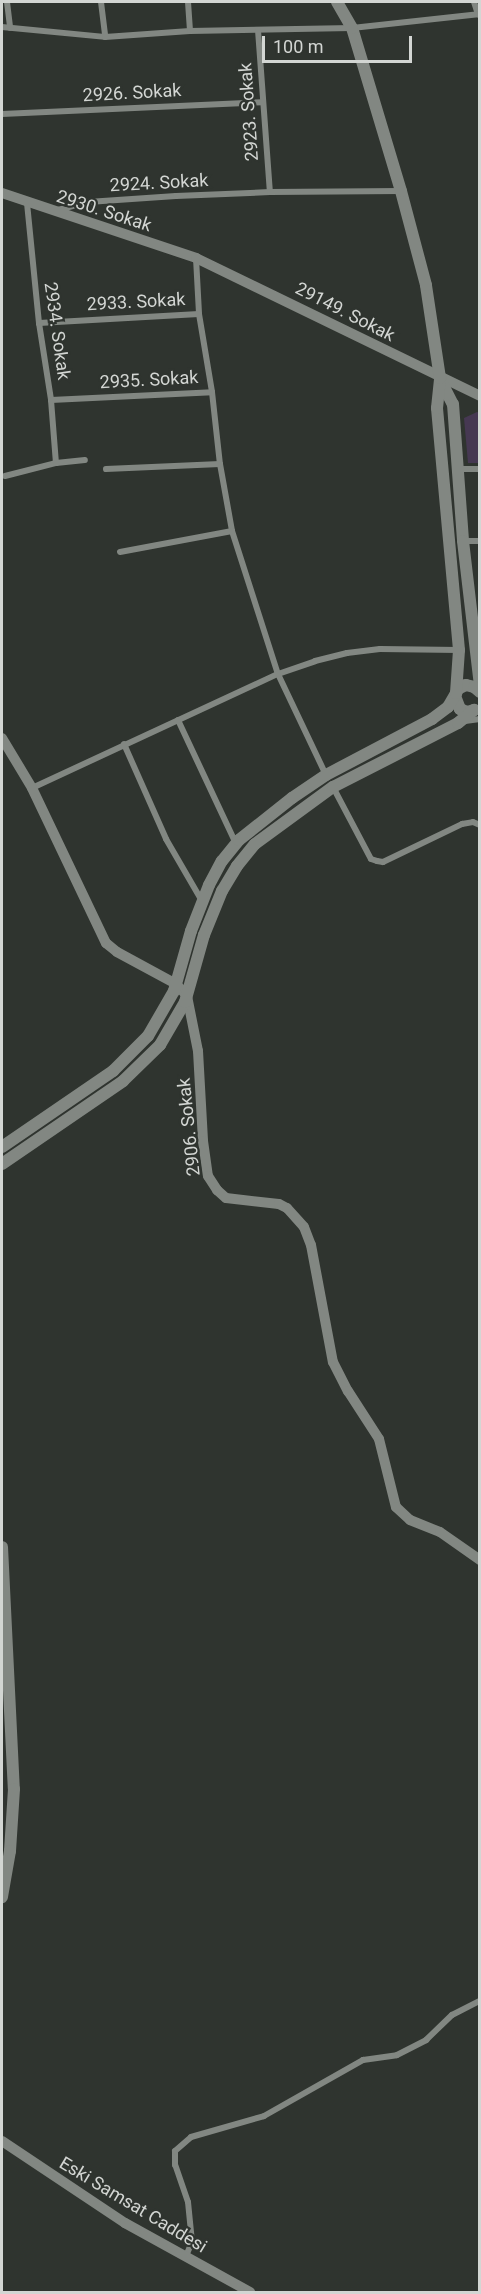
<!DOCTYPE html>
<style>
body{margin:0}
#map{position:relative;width:481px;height:2294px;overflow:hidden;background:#2f342f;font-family:Roboto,sans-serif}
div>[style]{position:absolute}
.green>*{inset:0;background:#463852}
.minor>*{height:6px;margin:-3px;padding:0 3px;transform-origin:3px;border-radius:3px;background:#828782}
.tertiary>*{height:10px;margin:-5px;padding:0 5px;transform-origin:5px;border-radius:5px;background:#828782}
.secondary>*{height:12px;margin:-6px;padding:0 6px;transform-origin:6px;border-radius:6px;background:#828782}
span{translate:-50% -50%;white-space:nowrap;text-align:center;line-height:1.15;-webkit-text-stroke:4.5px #2f342f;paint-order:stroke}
.street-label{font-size:18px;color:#d3d6d3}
.frame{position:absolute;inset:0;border:3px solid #d3d6d3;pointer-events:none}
.scale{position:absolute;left:262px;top:36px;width:150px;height:27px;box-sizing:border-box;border:3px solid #d3d6d3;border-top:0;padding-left:8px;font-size:18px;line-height:21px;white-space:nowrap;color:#d3d6d3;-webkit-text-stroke:4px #2f342f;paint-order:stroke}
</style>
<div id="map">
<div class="green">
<div style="clip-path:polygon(477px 412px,480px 413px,479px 463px,468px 463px,464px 418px)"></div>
</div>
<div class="minor">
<div style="left:7px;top:2px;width:26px;rotate:83deg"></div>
<div style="left:101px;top:2px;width:35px;rotate:83deg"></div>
<div style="left:188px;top:2px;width:29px;rotate:86deg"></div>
<div style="left:474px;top:2px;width:13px;rotate:72deg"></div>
<div style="left:2px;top:27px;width:103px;rotate:5.5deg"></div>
<div style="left:105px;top:37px;width:85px;rotate:-4deg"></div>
<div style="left:190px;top:31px;width:162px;rotate:-1.1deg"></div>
<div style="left:352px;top:28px;width:129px;rotate:-6.2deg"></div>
<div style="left:258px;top:30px;width:162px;rotate:85.8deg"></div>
<div style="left:2px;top:114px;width:261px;rotate:-2.6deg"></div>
<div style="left:27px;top:203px;width:121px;rotate:84.3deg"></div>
<div style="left:39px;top:323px;width:78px;rotate:81.1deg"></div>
<div style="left:51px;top:400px;width:63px;rotate:85.5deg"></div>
<div style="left:58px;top:210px;width:31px;rotate:-15deg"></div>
<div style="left:88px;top:202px;width:88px;rotate:-3.9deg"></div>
<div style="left:176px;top:196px;width:94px;rotate:-2.4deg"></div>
<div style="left:270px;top:192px;width:131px;rotate:-0.4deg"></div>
<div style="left:196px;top:258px;width:56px;rotate:86.9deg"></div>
<div style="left:199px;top:314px;width:79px;rotate:80.5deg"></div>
<div style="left:212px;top:392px;width:72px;rotate:83.7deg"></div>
<div style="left:220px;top:464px;width:68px;rotate:79.8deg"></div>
<div style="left:232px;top:531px;width:150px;rotate:72.2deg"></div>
<div style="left:278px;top:674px;width:112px;rotate:64.6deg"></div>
<div style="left:39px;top:323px;width:160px;rotate:-3.2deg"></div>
<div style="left:51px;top:400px;width:161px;rotate:-2.8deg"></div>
<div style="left:106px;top:469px;width:114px;rotate:-2.5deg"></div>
<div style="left:458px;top:469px;width:22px"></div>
<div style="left:5px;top:476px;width:53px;rotate:-14.3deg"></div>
<div style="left:56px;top:463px;width:29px;rotate:-6deg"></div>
<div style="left:463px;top:541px;width:17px"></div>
<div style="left:120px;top:552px;width:114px;rotate:-10.6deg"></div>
<div style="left:178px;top:720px;width:137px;rotate:64.9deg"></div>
<div style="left:465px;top:721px;width:15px;rotate:-8deg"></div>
<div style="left:124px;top:744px;width:104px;rotate:66.1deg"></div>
<div style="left:166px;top:839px;width:72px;rotate:59.9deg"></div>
<div style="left:333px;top:787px;width:81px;rotate:62.2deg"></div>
<div style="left:371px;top:859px;width:6px;rotate:18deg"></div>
<div style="left:377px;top:861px;width:6px;rotate:9deg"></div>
<div style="left:383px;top:862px;width:88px;rotate:-25.7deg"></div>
<div style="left:462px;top:824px;width:11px;rotate:-10deg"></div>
<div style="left:473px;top:822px;width:8px;rotate:23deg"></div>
<div style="left:32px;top:788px;width:271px;rotate:-24.9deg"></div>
<div style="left:278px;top:674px;width:39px;rotate:-19deg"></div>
<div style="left:315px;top:661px;width:33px;rotate:-14deg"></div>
<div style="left:347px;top:653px;width:33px;rotate:-7deg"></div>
<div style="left:380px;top:649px;width:79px;rotate:0.7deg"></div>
<div style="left:186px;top:2256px;width:15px;rotate:-67deg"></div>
<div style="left:192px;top:2242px;width:40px;rotate:-95.7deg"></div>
<div style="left:188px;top:2202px;width:39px;rotate:-109deg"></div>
<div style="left:175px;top:2165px;width:14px;rotate:-90deg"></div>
<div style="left:175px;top:2151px;width:21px;rotate:-41deg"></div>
<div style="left:191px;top:2137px;width:76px;rotate:-16deg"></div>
<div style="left:264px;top:2116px;width:114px;rotate:-29.5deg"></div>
<div style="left:363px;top:2060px;width:34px;rotate:-8deg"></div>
<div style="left:397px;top:2055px;width:33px;rotate:-27deg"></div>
<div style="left:426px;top:2040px;width:36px;rotate:-44deg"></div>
<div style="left:452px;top:2015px;width:31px;rotate:-27deg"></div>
</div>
<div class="tertiary">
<div style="left:2px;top:193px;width:205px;rotate:18.5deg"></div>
<div style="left:196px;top:258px;width:316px;rotate:25.9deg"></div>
<div style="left:2px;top:738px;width:58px;rotate:59deg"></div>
<div style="left:32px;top:788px;width:172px;rotate:64.5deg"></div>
<div style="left:106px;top:943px;width:14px;rotate:39deg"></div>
<div style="left:117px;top:952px;width:67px;rotate:28.5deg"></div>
<div style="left:176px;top:984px;width:16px;rotate:47deg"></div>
<div style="left:187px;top:996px;width:56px;rotate:78.7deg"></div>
<div style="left:198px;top:1051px;width:90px;rotate:86.8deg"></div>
<div style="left:203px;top:1141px;width:35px;rotate:82deg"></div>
<div style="left:208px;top:1176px;width:17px;rotate:57deg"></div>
<div style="left:217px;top:1190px;width:12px;rotate:42deg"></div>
<div style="left:226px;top:1198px;width:53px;rotate:6.5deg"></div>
<div style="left:279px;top:1204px;width:9px;rotate:27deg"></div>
<div style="left:287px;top:1208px;width:25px;rotate:48deg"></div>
<div style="left:304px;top:1227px;width:19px;rotate:69deg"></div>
<div style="left:311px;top:1245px;width:119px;rotate:79.4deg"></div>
<div style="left:333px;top:1362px;width:33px;rotate:63deg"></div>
<div style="left:348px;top:1391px;width:57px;rotate:57.1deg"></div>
<div style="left:379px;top:1439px;width:70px;rotate:76deg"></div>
<div style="left:396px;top:1507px;width:19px;rotate:43deg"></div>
<div style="left:410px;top:1520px;width:32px;rotate:22deg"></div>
<div style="left:440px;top:1532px;width:49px;rotate:35deg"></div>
<div style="left:2px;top:2141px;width:148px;rotate:33.7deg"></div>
<div style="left:125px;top:2223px;width:143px;rotate:28.9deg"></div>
</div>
<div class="secondary">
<div style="left:440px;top:379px;width:28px;rotate:63deg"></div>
<div style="left:453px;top:404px;width:137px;rotate:85.8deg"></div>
<div style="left:463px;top:541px;width:145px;rotate:83.3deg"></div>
<div style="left:474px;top:710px;width:7px;rotate:164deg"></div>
<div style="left:467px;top:712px;width:8px;rotate:-157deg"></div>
<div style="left:460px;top:709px;width:14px;rotate:-111deg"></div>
<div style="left:455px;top:696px;width:8px;rotate:-67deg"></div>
<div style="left:458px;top:689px;width:9px;rotate:-27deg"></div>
<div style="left:466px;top:685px;width:8px;rotate:14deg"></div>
<div style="left:474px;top:687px;width:8px;rotate:40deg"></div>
<div style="left:2px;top:1147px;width:135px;rotate:-34.4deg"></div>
<div style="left:113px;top:1071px;width:49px;rotate:-45deg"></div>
<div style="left:148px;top:1036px;width:52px;rotate:-60deg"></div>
<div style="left:174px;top:991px;width:62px;rotate:-74.2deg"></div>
<div style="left:191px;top:931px;width:49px;rotate:-68.6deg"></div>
<div style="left:209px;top:885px;width:27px;rotate:-62deg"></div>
<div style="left:222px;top:861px;width:27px;rotate:-51deg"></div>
<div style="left:239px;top:840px;width:68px;rotate:-38.4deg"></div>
<div style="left:292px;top:798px;width:41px;rotate:-34.1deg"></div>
<div style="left:326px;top:775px;width:120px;rotate:-27.8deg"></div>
<div style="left:432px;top:719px;width:20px;rotate:-37deg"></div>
<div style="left:448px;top:707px;width:16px;rotate:-60deg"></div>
<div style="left:456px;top:693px;width:43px;rotate:-86deg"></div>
<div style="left:459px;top:650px;width:243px;rotate:-95.2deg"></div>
<div style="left:437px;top:408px;width:30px;rotate:-84deg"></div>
<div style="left:440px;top:378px;width:94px;rotate:-98.6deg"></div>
<div style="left:426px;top:285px;width:97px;rotate:-104.9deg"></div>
<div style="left:401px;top:191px;width:170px;rotate:-106.7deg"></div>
<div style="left:352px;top:28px;width:30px;rotate:-120deg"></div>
<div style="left:2px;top:1164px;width:147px;rotate:-34.4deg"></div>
<div style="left:123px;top:1081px;width:52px;rotate:-44.2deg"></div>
<div style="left:160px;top:1045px;width:50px;rotate:-59.8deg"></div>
<div style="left:185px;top:1002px;width:70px;rotate:-74.2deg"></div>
<div style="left:204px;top:935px;width:48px;rotate:-67.8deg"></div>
<div style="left:222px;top:891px;width:29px;rotate:-59deg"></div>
<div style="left:237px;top:866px;width:28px;rotate:-51deg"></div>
<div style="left:255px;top:844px;width:97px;rotate:-36.2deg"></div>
<div style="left:333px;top:787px;width:140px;rotate:-27.1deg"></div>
<div style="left:458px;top:723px;width:21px;rotate:-39deg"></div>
<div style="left:2px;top:1547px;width:242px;rotate:87.2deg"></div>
<div style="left:14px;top:1789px;width:62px;rotate:93.7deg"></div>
<div style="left:10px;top:1851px;width:47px;rotate:99.9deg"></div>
</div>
<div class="street-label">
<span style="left:132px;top:93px;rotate:-3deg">2926. Sokak</span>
<span style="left:249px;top:112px;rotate:-94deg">2923. Sokak</span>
<span style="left:159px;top:183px;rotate:-3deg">2924. Sokak</span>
<span style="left:104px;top:211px;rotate:18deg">2930. Sokak</span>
<span style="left:136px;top:302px;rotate:-3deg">2933. Sokak</span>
<span style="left:345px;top:312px;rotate:27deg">29149. Sokak</span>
<span style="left:57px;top:331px;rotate:82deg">2934. Sokak</span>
<span style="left:149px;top:380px;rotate:-3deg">2935. Sokak</span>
<span style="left:189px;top:1127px;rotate:-96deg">2906. Sokak</span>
<span style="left:133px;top:2205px;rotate:31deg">Eski Samsat Caddesi</span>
</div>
<div class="frame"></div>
<div class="scale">100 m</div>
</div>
